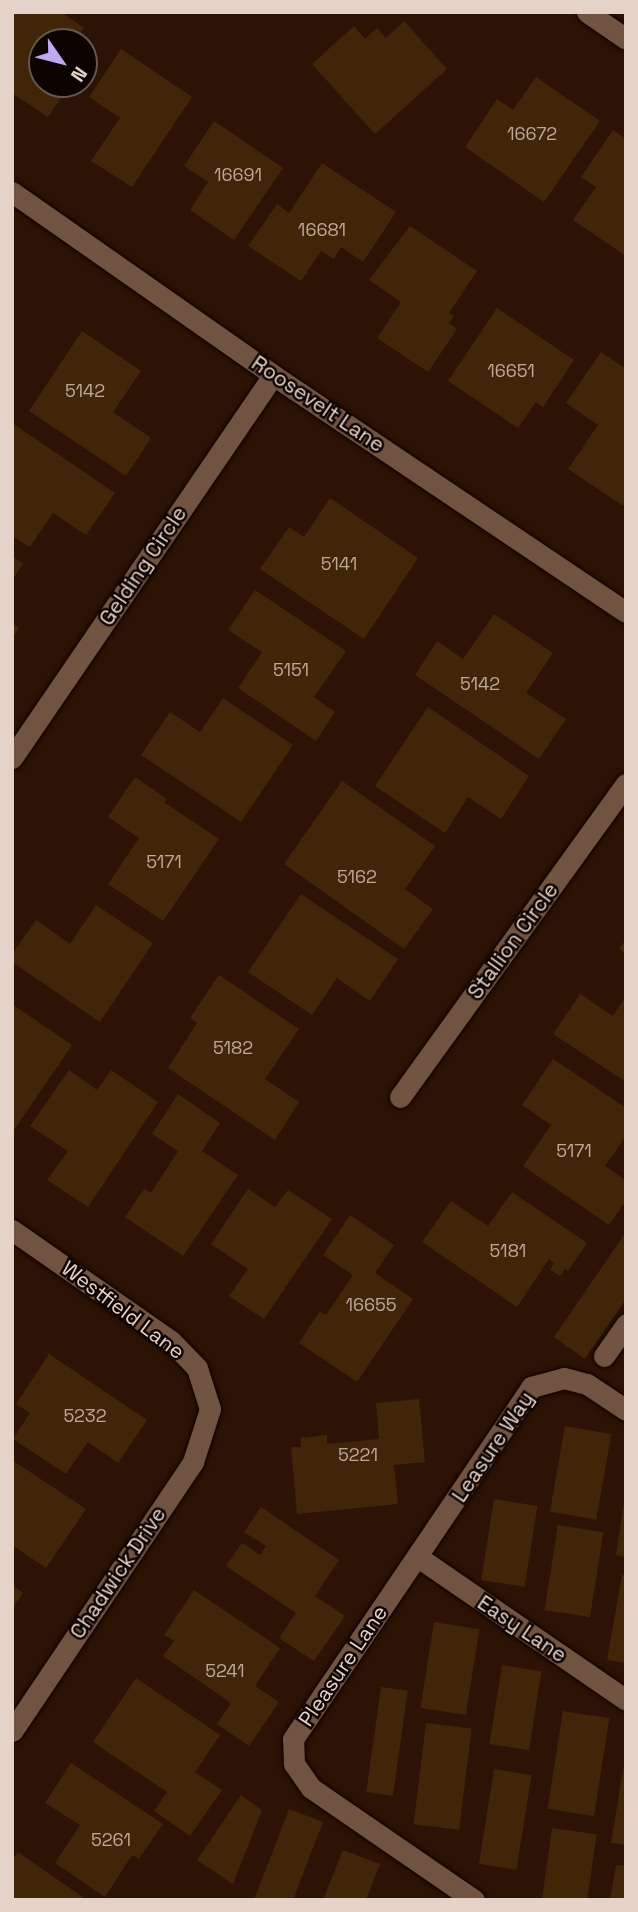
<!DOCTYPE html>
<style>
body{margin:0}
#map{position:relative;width:638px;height:1912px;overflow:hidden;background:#2c1305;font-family:"Space Grotesk",sans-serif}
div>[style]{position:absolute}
.building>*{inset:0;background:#412509;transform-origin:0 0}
.roads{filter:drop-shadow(0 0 2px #130100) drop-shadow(0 0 2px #130100)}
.service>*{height:21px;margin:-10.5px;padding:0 10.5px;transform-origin:10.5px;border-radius:10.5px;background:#715342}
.minor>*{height:21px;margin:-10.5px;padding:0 10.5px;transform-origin:10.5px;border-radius:10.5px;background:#715342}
span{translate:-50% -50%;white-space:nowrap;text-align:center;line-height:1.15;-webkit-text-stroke:5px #0d0401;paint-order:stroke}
.number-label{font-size:18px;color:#bca899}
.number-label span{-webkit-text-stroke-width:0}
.street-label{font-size:21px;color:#e5d3c9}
.frame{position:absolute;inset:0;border:14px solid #e5d3c9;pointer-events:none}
.north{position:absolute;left:28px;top:28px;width:70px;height:70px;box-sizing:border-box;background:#0d0401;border:2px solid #635751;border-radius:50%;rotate:125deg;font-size:19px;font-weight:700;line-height:28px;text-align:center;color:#e5d3c9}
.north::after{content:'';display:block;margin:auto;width:24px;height:32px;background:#c0a8f3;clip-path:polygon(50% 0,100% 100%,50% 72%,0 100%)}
</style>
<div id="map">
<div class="building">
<div style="clip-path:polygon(12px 12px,61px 12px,84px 28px,75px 42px,42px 42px,42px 84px,70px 84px,48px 117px,12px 93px)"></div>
<div style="clip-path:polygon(404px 21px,447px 69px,375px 134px,312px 64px,354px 26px,365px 39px,377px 28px,386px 38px)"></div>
<div style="clip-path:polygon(121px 49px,192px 97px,132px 187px,91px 161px,120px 118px,89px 97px)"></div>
<div style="clip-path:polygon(536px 77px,600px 121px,544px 202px,465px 147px,497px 99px,513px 110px)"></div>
<div style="clip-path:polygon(214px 121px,283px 168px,234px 240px,190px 210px,208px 182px,184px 166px)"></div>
<div style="clip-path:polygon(613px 130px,626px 139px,626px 256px,573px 220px,596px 187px,581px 177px)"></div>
<div style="clip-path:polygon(322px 163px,396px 212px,363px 262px,341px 247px,334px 259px,321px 251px,301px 281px,248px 246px,277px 204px,289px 213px)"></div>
<div style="clip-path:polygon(410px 226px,477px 271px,449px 313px,454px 316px,449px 323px,457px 329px,428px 372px,377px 338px,401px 302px,369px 280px)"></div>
<div style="clip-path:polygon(497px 308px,574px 360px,543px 407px,536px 402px,518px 428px,448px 381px)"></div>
<div style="clip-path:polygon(82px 331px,141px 371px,113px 412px,151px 438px,126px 476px,29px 411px)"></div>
<div style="clip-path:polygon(601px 352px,626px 369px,626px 502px,623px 506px,568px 469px,598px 425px,566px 403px)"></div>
<div style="clip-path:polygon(12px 423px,115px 493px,86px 535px,53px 513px,30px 547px,12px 536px)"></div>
<div style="clip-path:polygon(330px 498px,418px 558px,364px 639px,260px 569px,289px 527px,304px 537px)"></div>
<div style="clip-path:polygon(12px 556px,23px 564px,12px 580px)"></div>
<div style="clip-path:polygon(255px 590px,346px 651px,314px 697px,335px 712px,316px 741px,238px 688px,262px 652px,228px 630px)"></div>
<div style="clip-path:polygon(494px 614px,553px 653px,526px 693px,566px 719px,539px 759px,415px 675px,437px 641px,463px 659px)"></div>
<div style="clip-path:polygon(12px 623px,19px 628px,12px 639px)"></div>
<div style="clip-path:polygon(223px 698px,293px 745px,241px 822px,141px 755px,170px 712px,200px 732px)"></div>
<div style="clip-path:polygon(428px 707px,529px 776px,501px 819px,468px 797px,445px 833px,375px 786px)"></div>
<div style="clip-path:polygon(135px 777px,167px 799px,165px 803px,219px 839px,163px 921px,108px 884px,139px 838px,108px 817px)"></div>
<div style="clip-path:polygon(342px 781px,435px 846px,405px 889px,433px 909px,404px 949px,284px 864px)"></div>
<div style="clip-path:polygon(301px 894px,398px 959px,370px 1001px,337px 978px,312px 1015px,248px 972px)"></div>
<div style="clip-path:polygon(96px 905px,153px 943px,100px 1022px,12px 962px,12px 954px,36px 920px,70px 944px)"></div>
<div style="clip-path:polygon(626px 939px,626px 954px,619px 949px)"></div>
<div style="clip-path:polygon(219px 975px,299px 1029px,265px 1079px,299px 1102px,275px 1140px,168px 1068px,197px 1023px,190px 1018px)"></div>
<div style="clip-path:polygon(580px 994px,613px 1016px,626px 996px,626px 1082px,553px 1034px)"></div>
<div style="clip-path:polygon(12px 1004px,72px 1045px,12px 1133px)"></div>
<div style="clip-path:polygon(553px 1059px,626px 1108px,626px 1136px,605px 1166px,626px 1180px,626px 1201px,609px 1225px,523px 1166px,551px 1125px,522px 1105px)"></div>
<div style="clip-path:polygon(69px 1070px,97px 1090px,111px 1070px,158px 1102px,88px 1207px,47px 1180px,68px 1151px,30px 1126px)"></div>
<div style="clip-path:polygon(178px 1094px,220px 1123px,202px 1151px,238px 1175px,183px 1256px,125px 1217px,144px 1189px,151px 1193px,178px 1151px,152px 1134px)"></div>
<div style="clip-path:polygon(248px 1189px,275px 1207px,288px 1190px,332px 1219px,264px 1319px,229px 1296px,248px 1269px,211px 1244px)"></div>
<div style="clip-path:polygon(512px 1192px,587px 1243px,568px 1271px,565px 1269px,560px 1276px,550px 1270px,554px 1263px,549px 1259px,517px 1307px,422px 1242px,451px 1201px,488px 1226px)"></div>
<div style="clip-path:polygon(350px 1215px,394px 1245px,375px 1273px,413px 1299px,357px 1382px,299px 1343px,320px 1311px,326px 1315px,353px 1275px,323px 1255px)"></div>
<div style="clip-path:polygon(626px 1232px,626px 1299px,585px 1359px,554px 1337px)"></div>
<div style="clip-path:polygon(49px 1354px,147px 1420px,118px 1463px,88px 1442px,66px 1474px,13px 1439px,30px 1413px,16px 1404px)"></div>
<div style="clip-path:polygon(419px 1399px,425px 1462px,394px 1465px,398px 1504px,297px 1514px,291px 1447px,301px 1447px,301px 1438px,327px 1435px,327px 1444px,379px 1439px,376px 1403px)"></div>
<div style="left:565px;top:1426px;width:47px;height:87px;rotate:10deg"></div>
<div style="clip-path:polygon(12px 1460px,86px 1509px,46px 1568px,12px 1545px)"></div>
<div style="left:494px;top:1499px;width:44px;height:82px;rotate:9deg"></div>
<div style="clip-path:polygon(624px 1503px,626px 1503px,626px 1557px,616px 1555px)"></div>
<div style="clip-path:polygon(261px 1507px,339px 1560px,315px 1596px,345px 1616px,314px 1661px,279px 1638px,296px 1613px,226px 1566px,242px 1543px,260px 1555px,266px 1546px,244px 1532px)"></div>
<div style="left:558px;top:1525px;width:46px;height:86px;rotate:9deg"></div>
<div style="clip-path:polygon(622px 1575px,626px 1575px,626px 1663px,607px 1660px)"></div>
<div style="clip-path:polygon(12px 1585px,23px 1593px,12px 1609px)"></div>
<div style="clip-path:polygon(194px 1590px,280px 1648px,255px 1686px,279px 1702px,249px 1746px,217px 1724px,231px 1703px,163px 1656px,174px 1641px,164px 1635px)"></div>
<div style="left:434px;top:1622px;width:46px;height:87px;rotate:9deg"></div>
<div style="left:502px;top:1665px;width:40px;height:80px;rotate:9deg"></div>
<div style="clip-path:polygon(136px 1678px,220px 1735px,195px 1772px,222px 1790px,190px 1836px,154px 1811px,167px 1792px,93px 1742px)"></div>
<div style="left:381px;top:1687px;width:27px;height:106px;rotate:8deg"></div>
<div style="left:563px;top:1711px;width:47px;height:99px;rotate:9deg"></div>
<div style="left:426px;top:1723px;width:46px;height:102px;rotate:7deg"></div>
<div style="clip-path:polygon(71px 1763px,163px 1824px,139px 1859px,132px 1855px,105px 1897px,55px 1863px,80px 1825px,45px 1803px)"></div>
<div style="clip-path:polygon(624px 1764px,626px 1764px,626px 1845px,611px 1843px)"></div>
<div style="left:494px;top:1769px;width:38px;height:96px;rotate:9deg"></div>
<div style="clip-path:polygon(241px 1795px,262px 1810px,233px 1884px,197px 1860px)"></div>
<div style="clip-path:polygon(289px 1809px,323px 1822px,293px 1900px,254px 1900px)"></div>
<div style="left:552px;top:1828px;width:45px;height:73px;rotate:8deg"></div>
<div style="clip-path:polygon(343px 1850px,380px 1864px,366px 1900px,323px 1900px)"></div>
<div style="clip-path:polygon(18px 1852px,87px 1900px,12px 1900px,12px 1860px)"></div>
<div style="clip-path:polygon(616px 1865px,626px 1866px,626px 1900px,610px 1900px)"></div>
</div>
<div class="roads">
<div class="service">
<div style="left:604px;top:1356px;width:39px;rotate:-55deg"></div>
</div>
<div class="minor">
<div style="left:587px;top:12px;width:47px;rotate:34.7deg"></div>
<div style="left:12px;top:192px;width:319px;rotate:35deg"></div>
<div style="left:273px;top:375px;width:425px;rotate:33.9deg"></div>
<div style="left:12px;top:758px;width:463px;rotate:-55.7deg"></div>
<div style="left:400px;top:1097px;width:386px;rotate:-54.2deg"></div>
<div style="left:12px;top:1230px;width:194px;rotate:34.9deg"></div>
<div style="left:171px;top:1341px;width:37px;rotate:46deg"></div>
<div style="left:197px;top:1368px;width:43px;rotate:72.4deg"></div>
<div style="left:210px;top:1409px;width:56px;rotate:107.8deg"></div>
<div style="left:193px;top:1462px;width:324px;rotate:123.9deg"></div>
<div style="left:418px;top:1557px;width:252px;rotate:34.5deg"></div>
<div style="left:474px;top:1900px;width:198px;rotate:-145.5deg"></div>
<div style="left:311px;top:1788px;width:29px;rotate:-125deg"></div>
<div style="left:294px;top:1764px;width:25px;rotate:-92deg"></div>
<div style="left:293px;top:1739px;width:425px;rotate:-55.9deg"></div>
<div style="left:531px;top:1387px;width:34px;rotate:-15deg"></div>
<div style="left:564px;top:1378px;width:24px;rotate:15deg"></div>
<div style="left:587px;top:1384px;width:47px;rotate:33.7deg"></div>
</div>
</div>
<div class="number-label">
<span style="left:532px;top:134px">16672</span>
<span style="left:238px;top:175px">16691</span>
<span style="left:322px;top:230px">16681</span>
<span style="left:511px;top:371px">16651</span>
<span style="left:85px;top:391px">5142</span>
<span style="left:339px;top:564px">5141</span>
<span style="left:291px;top:670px">5151</span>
<span style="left:480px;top:684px">5142</span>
<span style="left:164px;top:862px">5171</span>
<span style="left:357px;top:877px">5162</span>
<span style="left:233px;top:1048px">5182</span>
<span style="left:574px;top:1151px">5171</span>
<span style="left:508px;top:1251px">5181</span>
<span style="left:371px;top:1305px">16655</span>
<span style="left:85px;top:1416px">5232</span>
<span style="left:358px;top:1455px">5221</span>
<span style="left:225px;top:1671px">5241</span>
<span style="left:111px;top:1840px">5261</span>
</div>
<div class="street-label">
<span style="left:318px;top:404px;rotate:34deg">Roosevelt Lane</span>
<span style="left:143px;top:566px;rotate:-56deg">Gelding Circle</span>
<span style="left:513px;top:941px;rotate:-54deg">Stallion Circle</span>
<span style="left:123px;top:1310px;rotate:37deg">Westfield Lane</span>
<span style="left:493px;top:1447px;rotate:-56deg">Leasure Way</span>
<span style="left:118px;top:1573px;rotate:-56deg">Chadwick Drive</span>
<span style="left:522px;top:1629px;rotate:34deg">Easy Lane</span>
<span style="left:343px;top:1666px;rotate:-56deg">Pleasure Lane</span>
</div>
<div class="frame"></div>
<div class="north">N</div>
</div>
